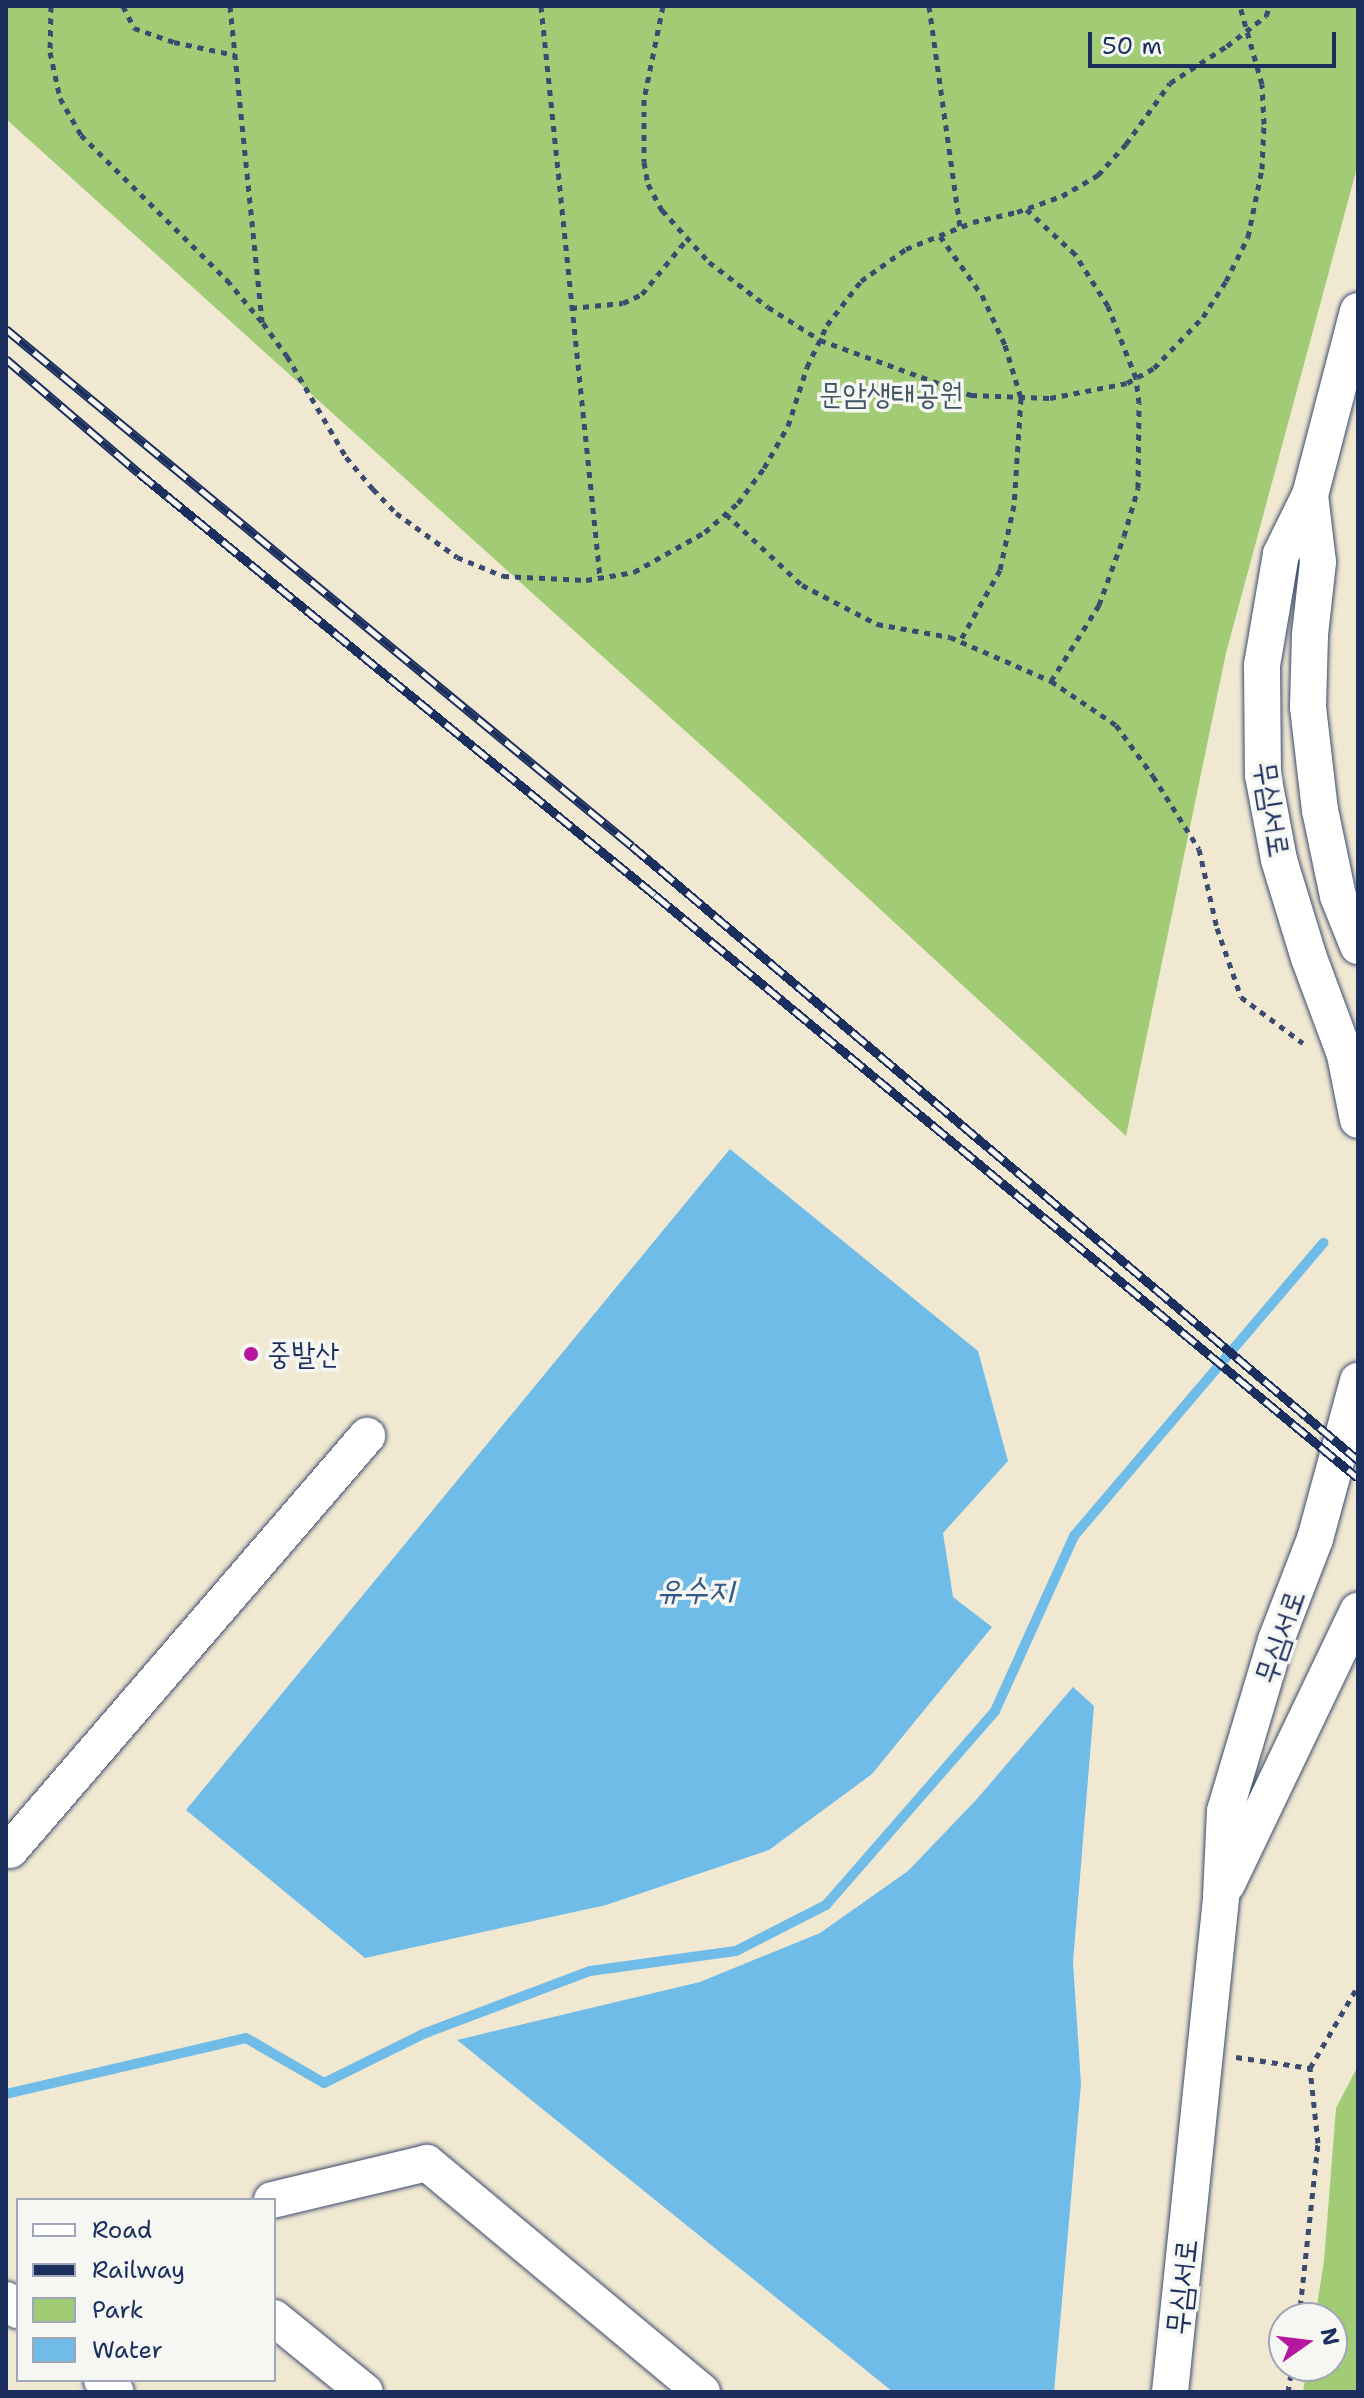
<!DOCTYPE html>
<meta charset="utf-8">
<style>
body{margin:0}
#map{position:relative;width:1364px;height:2398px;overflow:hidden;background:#f1e8d2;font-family:"Shantell Sans","Poor Story",sans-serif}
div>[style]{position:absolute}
.green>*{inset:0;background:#a2cb76}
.water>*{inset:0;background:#6fbce9}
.stream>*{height:10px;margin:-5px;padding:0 5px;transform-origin:5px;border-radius:5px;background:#6fbce9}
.path>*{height:5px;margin-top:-2.5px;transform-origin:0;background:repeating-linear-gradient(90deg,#3b4b6f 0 6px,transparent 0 12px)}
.roads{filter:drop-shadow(0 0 2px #3b4b6f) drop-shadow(0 0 2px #3b4b6f)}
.minor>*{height:36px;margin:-18px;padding:0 18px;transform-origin:18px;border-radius:18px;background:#fff}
.rail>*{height:9px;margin-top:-4.5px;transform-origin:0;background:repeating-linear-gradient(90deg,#f6f6f2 0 18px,#1b2f5e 0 36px);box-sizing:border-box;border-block:2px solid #1b2f5e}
.dots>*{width:22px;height:22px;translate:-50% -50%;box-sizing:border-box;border:4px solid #f6f6f2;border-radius:50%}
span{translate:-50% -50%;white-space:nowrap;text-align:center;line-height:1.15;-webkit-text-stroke:7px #f6f6f2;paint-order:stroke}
.park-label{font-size:30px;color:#3d5664}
.street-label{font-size:30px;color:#1b2f5e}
.poi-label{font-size:30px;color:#1b2f5e}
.left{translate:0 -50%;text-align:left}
.water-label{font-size:32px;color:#345988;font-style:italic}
.frame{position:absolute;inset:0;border:8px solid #1b2f5e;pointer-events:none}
.legend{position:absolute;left:16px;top:2198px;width:260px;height:184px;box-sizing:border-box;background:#f6f6f2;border:2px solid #9ea6b7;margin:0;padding:10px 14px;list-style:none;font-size:24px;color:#1b2f5e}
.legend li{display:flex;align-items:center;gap:16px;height:40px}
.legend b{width:40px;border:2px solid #9ea6b7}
.north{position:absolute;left:1268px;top:2302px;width:80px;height:80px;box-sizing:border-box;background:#f6f6f2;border:2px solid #9ea6b7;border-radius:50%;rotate:76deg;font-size:22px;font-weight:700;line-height:32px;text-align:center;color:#1b2f5e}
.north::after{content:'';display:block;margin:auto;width:28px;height:36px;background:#b5179e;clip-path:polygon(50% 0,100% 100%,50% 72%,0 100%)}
.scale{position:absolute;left:1088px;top:32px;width:248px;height:36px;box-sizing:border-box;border:4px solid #1b2f5e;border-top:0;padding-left:10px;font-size:24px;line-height:28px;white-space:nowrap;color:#1b2f5e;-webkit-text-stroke:6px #f6f6f2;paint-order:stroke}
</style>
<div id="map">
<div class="green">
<div style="clip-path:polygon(6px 6px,1358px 6px,1358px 164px,1226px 653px,1126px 1136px,752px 791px,6px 119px)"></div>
<div style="clip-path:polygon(1358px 2066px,1358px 2392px,1303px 2392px,1307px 2366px,1332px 2366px,1332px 2318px,1315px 2318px,1324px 2261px,1336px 2108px)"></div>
</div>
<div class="water">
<div style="clip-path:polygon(730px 1149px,978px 1351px,1008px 1461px,943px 1533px,953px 1597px,992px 1627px,872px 1774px,769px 1850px,606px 1905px,365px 1958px,186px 1810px)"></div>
<div style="clip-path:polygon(1073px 1687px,1094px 1706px,1073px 1962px,1081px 2084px,1054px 2392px,893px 2392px,457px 2040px,700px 1982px,820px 1933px,908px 1871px,976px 1800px)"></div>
</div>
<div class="stream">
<div style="left:6px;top:2094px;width:246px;rotate:-13.1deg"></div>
<div style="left:246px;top:2038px;width:90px;rotate:30deg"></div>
<div style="left:324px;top:2083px;width:110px;rotate:-26.3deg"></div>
<div style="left:423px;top:2034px;width:178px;rotate:-20.7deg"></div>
<div style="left:590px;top:1971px;width:147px;rotate:-7.8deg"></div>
<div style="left:736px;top:1951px;width:101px;rotate:-27.1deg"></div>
<div style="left:826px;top:1905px;width:257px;rotate:-48.9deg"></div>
<div style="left:995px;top:1711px;width:192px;rotate:-65.7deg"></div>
<div style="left:1074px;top:1536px;width:385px;rotate:-49.6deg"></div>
</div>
<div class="path">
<div style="left:51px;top:6px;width:46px;rotate:91.2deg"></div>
<div style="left:50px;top:52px;width:47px;rotate:77.7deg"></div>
<div style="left:60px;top:98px;width:43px;rotate:60.4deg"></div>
<div style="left:81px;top:135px;width:206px;rotate:44.8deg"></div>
<div style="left:227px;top:280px;width:56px;rotate:50.1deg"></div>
<div style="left:263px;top:323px;width:41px;rotate:54deg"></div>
<div style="left:287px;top:356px;width:117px;rotate:59.7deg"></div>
<div style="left:346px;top:457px;width:42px;rotate:49.8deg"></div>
<div style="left:373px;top:489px;width:33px;rotate:46deg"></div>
<div style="left:396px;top:513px;width:75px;rotate:35.8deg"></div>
<div style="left:457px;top:557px;width:50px;rotate:22.4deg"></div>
<div style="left:503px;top:576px;width:83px;rotate:2.8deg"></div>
<div style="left:586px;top:580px;width:49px;rotate:-9.5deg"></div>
<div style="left:634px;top:572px;width:81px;rotate:-29.4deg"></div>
<div style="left:705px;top:532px;width:44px;rotate:-41.3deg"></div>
<div style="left:738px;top:503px;width:44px;rotate:-53.4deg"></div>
<div style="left:764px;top:468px;width:48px;rotate:-60.3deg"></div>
<div style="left:788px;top:426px;width:62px;rotate:-72.1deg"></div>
<div style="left:807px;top:367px;width:47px;rotate:-64.5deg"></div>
<div style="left:827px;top:325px;width:56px;rotate:-52.3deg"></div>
<div style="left:861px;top:281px;width:55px;rotate:-35.4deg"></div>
<div style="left:906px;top:249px;width:72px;rotate:-21.9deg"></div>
<div style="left:973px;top:222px;width:45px;rotate:-12.8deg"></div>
<div style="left:1017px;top:212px;width:48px;rotate:-19.6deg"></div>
<div style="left:1062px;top:196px;width:42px;rotate:-30.3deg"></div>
<div style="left:1098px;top:175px;width:42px;rotate:-47.9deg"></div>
<div style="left:1126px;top:144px;width:75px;rotate:-54.2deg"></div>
<div style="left:1170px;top:83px;width:68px;rotate:-33deg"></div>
<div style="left:1227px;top:46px;width:49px;rotate:-37.6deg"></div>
<div style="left:1266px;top:16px;width:11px;rotate:-68deg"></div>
<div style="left:123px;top:6px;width:25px;rotate:63deg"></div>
<div style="left:134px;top:28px;width:42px;rotate:19.3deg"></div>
<div style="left:174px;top:42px;width:62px;rotate:12deg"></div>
<div style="left:230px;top:6px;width:318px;rotate:84.2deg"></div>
<div style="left:541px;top:6px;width:574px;rotate:84.1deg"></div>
<div style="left:663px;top:6px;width:95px;rotate:101.5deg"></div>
<div style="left:644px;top:99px;width:63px;rotate:90deg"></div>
<div style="left:644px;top:162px;width:22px;rotate:80deg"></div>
<div style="left:648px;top:184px;width:30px;rotate:62deg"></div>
<div style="left:662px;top:210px;width:70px;rotate:47.9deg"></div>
<div style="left:709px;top:262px;width:74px;rotate:37.3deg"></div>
<div style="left:768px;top:307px;width:62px;rotate:32.4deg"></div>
<div style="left:820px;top:340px;width:161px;rotate:20deg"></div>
<div style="left:971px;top:395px;width:79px;rotate:2.2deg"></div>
<div style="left:1050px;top:398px;width:78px;rotate:-11deg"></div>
<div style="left:1127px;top:383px;width:31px;rotate:-29deg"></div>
<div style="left:1154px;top:368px;width:71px;rotate:-46.1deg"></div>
<div style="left:1203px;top:317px;width:43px;rotate:-57.4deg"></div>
<div style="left:1226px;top:281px;width:49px;rotate:-63.4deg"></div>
<div style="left:1248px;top:237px;width:69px;rotate:-78.4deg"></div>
<div style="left:1262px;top:169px;width:45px;rotate:-87.5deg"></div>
<div style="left:1264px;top:124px;width:40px;rotate:-92.9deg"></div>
<div style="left:1262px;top:84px;width:81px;rotate:-105.8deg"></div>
<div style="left:929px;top:6px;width:223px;rotate:82deg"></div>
<div style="left:940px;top:236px;width:72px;rotate:54.6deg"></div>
<div style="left:982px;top:295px;width:55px;rotate:65.3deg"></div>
<div style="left:1005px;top:345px;width:55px;rotate:73.2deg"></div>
<div style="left:1021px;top:398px;width:107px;rotate:93.7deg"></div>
<div style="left:1014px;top:505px;width:66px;rotate:102.2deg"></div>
<div style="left:1000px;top:570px;width:81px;rotate:119.4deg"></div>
<div style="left:571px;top:308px;width:52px;rotate:-5.5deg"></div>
<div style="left:623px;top:303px;width:21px;rotate:-25deg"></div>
<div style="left:642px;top:294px;width:72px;rotate:-50.6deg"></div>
<div style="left:726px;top:514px;width:104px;rotate:43.1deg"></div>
<div style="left:802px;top:585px;width:85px;rotate:27.5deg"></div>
<div style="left:877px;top:624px;width:74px;rotate:10.1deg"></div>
<div style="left:950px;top:637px;width:110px;rotate:23.5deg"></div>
<div style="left:1051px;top:681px;width:90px;rotate:-57.7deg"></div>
<div style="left:1099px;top:605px;width:73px;rotate:-70.1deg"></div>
<div style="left:1124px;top:536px;width:50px;rotate:-73.7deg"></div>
<div style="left:1138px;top:488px;width:85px;rotate:-89.3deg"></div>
<div style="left:1139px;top:403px;width:25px;rotate:-97deg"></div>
<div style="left:1136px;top:378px;width:77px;rotate:-111.3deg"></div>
<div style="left:1108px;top:306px;width:62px;rotate:-122.4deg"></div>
<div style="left:1075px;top:254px;width:67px;rotate:-137.4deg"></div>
<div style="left:1051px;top:681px;width:78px;rotate:34.1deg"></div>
<div style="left:1116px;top:725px;width:63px;rotate:54deg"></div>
<div style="left:1153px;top:776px;width:86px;rotate:57.8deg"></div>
<div style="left:1199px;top:849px;width:81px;rotate:77.2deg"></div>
<div style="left:1217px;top:928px;width:73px;rotate:70.8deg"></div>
<div style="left:1241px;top:997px;width:77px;rotate:36.6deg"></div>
<div style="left:1236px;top:2057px;width:75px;rotate:8.5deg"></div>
<div style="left:1299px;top:2318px;width:176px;rotate:-83.8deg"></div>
<div style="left:1318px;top:2143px;width:75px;rotate:-96.1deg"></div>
<div style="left:1310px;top:2068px;width:95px;rotate:-59.7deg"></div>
<div style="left:1288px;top:2392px;width:26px;rotate:-81deg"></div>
</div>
<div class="roads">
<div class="minor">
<div style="left:1358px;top:311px;width:190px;rotate:104.6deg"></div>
<div style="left:1310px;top:495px;width:66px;rotate:116.2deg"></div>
<div style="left:1281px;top:554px;width:113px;rotate:99.7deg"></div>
<div style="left:1262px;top:665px;width:110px;rotate:89.5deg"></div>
<div style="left:1263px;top:775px;width:86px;rotate:79.3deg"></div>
<div style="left:1279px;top:860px;width:102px;rotate:73deg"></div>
<div style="left:1309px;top:958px;width:103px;rotate:69.6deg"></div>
<div style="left:1345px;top:1055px;width:66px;rotate:78.7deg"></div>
<div style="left:1310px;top:495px;width:67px;rotate:83.2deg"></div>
<div style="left:1318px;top:562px;width:73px;rotate:96.3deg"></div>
<div style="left:1310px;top:635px;width:72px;rotate:91.6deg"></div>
<div style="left:1308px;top:707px;width:104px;rotate:83.4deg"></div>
<div style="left:1320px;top:810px;width:88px;rotate:78.2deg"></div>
<div style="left:1338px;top:896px;width:54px;rotate:68.2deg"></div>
<div style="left:10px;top:1850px;width:547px;rotate:-49.23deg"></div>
<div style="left:1227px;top:1884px;width:303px;rotate:-64.4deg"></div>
<div style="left:272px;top:2200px;width:159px;rotate:-13.4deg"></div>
<div style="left:427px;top:2163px;width:358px;rotate:39.8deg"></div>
<div style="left:6px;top:2300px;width:16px;rotate:40deg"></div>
<div style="left:274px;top:2318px;width:117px;rotate:39.1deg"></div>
<div style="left:102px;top:2380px;width:18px;rotate:41deg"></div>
<div style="left:1170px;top:2392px;width:499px;rotate:-84.1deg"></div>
<div style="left:1221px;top:1896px;width:85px;rotate:-87.3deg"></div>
<div style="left:1225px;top:1811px;width:178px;rotate:-73.4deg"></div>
<div style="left:1276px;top:1640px;width:108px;rotate:-68.9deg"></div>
<div style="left:1315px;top:1539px;width:164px;rotate:-74.8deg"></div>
</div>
</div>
<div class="rail">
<div style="left:6px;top:329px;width:812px;rotate:39.55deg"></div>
<div style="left:632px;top:846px;width:951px;rotate:40.22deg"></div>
<div style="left:6px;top:359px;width:175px;rotate:40.6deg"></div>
<div style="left:139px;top:473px;width:667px;rotate:39.28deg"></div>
<div style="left:655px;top:895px;width:913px;rotate:39.67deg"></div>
</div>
<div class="dots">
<div style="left:251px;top:1354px;background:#b5179e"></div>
</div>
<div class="park-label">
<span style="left:891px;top:394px">문암생태공원</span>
</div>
<div class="street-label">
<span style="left:1272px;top:809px;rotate:81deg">무심서로</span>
<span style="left:1280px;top:1637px;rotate:-71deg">무심서로</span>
<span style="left:1182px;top:2287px;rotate:-84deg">무심서로</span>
</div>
<div class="poi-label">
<span class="left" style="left:267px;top:1354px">중발산</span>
</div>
<div class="water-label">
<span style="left:695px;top:1590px">유수지</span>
</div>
<div class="frame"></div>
<ul class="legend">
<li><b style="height:10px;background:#fff"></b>Road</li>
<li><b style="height:10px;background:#1b2f5e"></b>Railway</li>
<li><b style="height:22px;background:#a2cb76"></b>Park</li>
<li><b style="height:22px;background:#6fbce9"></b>Water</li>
</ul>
<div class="north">N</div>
<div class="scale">50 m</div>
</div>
